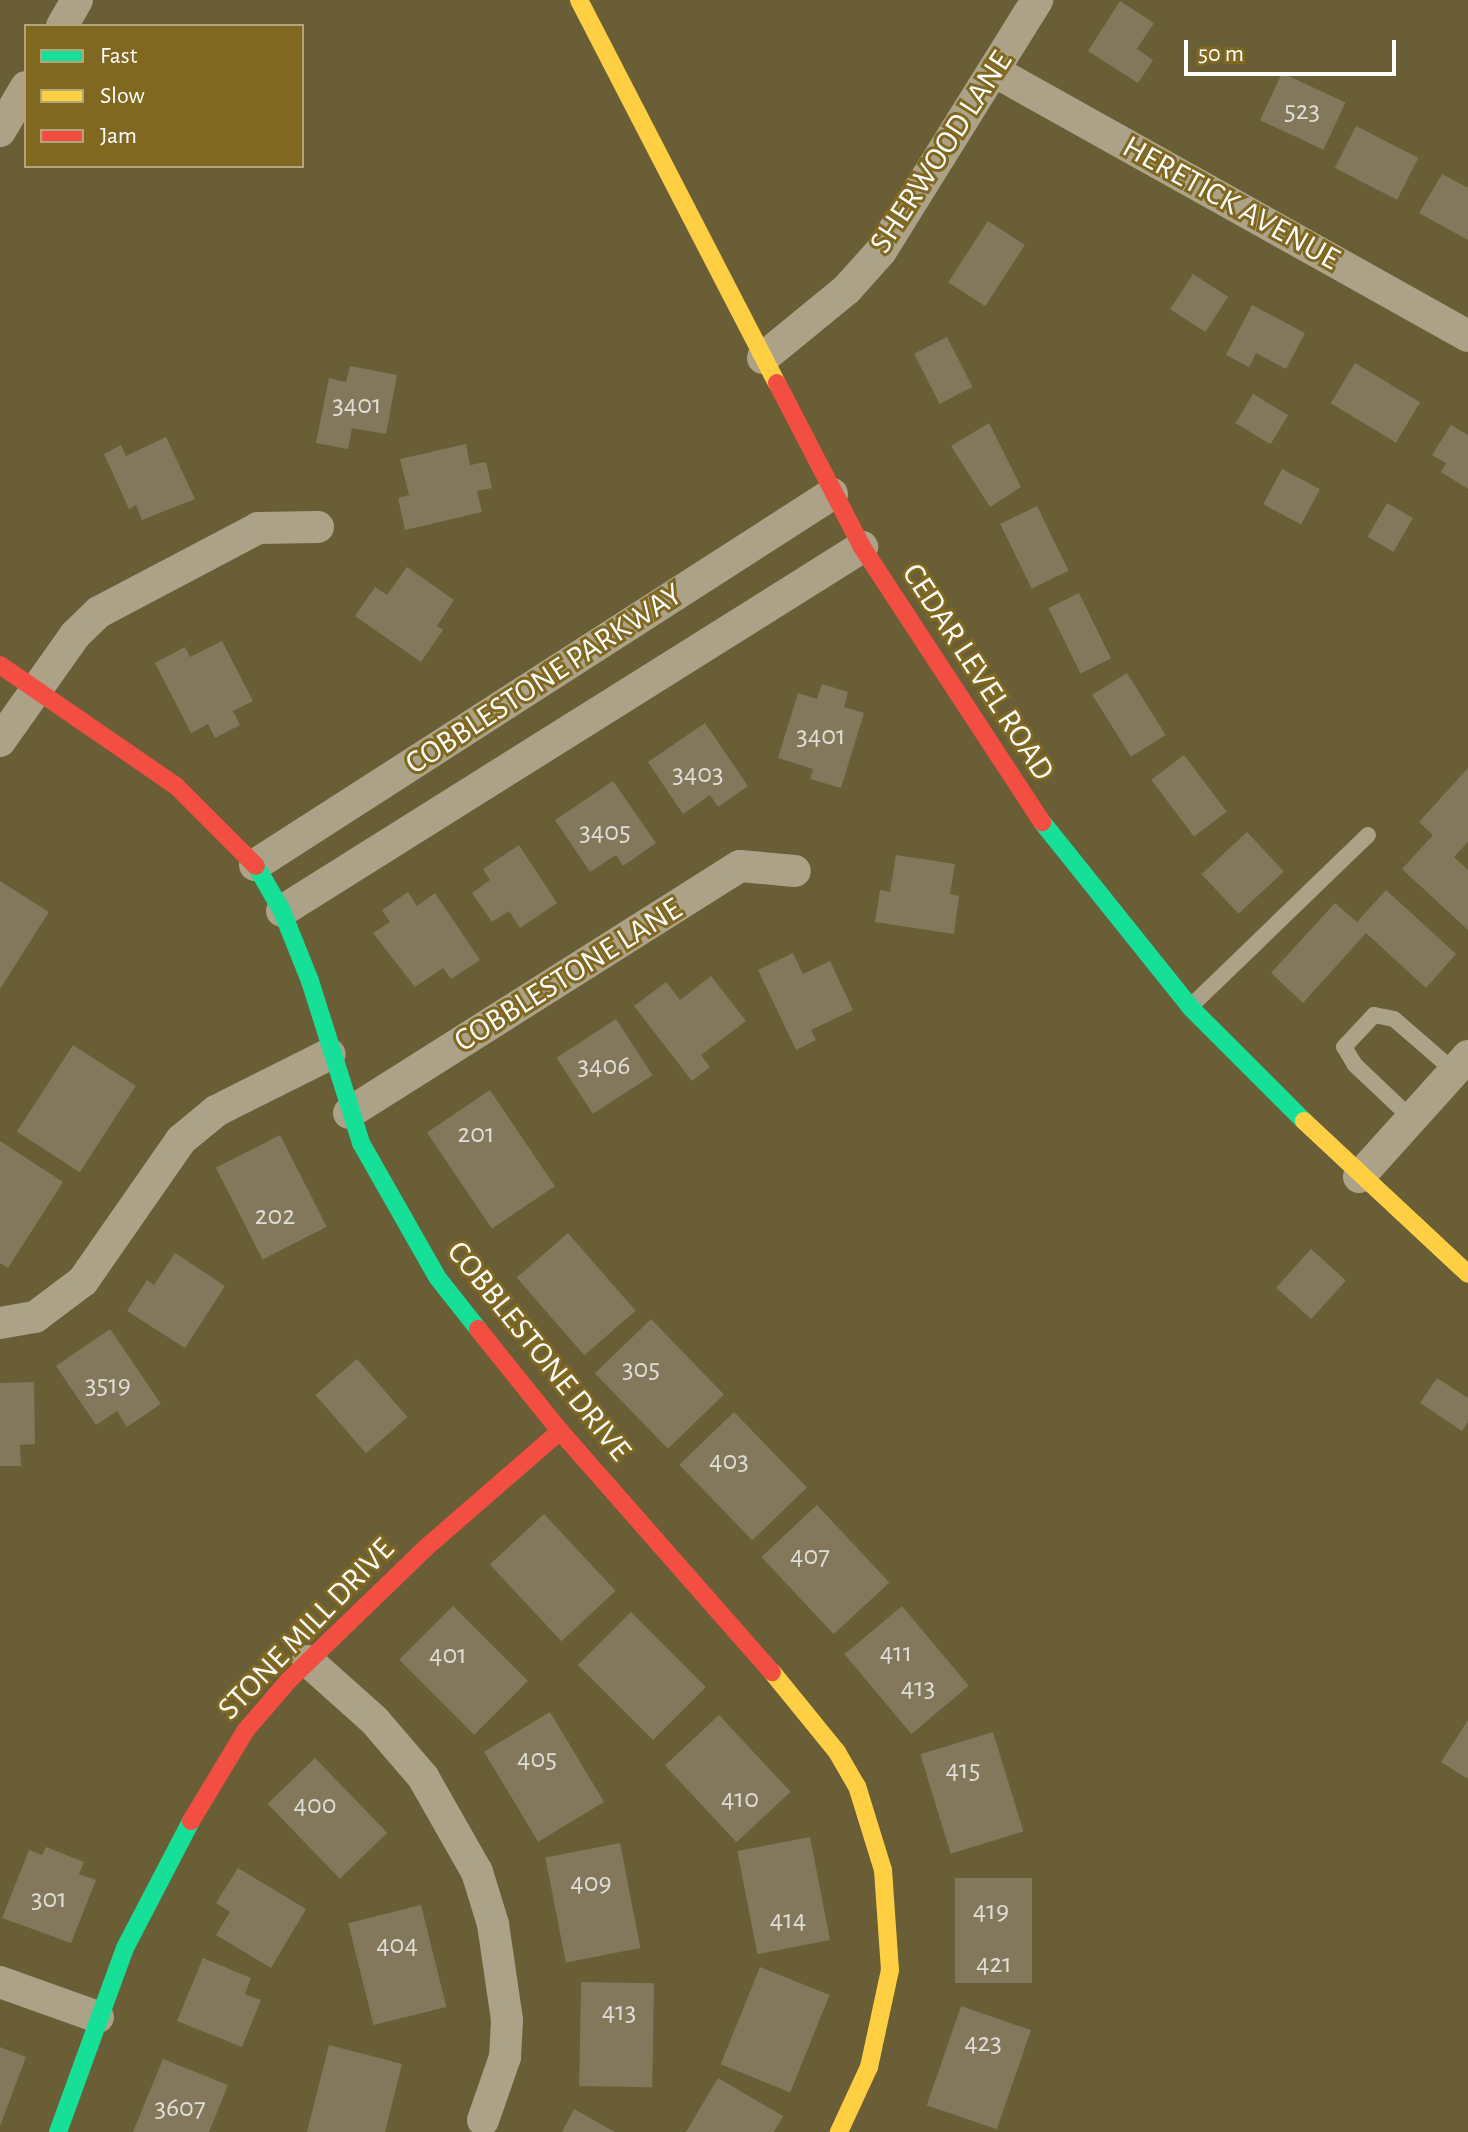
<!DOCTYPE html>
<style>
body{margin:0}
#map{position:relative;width:1468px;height:2132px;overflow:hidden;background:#6a5e37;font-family:"Alegreya Sans",sans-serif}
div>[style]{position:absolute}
.building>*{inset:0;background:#83785b;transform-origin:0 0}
.lane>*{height:16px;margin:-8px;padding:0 8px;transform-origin:8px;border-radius:8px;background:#aba288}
.street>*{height:32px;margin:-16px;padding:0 16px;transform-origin:16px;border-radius:16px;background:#aba288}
.fast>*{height:18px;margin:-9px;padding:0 9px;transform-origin:9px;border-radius:9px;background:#16e098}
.slow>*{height:18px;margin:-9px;padding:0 9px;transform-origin:9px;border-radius:9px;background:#ffcf43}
.jam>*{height:18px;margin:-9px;padding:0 9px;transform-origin:9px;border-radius:9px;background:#f24e42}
span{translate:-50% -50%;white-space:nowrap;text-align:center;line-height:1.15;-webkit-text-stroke:6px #806821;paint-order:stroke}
.number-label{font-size:28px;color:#e0ddd6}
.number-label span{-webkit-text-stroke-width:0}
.street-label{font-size:32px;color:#fff}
.legend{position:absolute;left:24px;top:24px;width:280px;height:144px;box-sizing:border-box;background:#806821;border:2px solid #b3a47a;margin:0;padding:10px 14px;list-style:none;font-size:24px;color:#fff}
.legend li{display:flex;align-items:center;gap:16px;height:40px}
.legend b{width:40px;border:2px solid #b3a47a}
.scale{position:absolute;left:1184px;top:40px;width:212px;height:36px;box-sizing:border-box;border:4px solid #fff;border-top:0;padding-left:10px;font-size:24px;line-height:28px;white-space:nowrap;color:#fff;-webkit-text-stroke:6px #806821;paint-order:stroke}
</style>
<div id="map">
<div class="building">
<div style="clip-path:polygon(1120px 1px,1154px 23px,1137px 49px,1153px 60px,1138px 83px,1088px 51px)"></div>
<div style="left:1282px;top:73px;width:70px;height:52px;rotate:25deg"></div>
<div style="left:1356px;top:126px;width:70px;height:47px;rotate:27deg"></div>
<div style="clip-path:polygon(1442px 174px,1468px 188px,1468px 240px,1419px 213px)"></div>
<div style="left:988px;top:221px;width:44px;height:73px;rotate:33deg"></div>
<div style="left:1193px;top:274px;width:42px;height:42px;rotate:33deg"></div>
<div style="clip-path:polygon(1252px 305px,1305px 333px,1286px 369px,1256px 353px,1249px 367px,1226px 355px)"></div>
<div style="left:947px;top:337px;width:56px;height:37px;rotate:63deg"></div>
<div style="left:1355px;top:363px;width:76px;height:47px;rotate:31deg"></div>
<div style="clip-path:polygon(350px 366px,397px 375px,386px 434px,352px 428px,348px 449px,316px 443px,329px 378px,346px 382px)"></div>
<div style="left:1253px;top:394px;width:41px;height:34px;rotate:31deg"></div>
<div style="clip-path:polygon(989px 423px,1021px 487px,990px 507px,951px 446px)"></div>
<div style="clip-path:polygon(1451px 425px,1468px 435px,1468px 489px,1441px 472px,1446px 463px,1432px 455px)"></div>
<div style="clip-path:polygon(166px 437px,195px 499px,142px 520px,136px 505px,129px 509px,104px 454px,121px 445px,126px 456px)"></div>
<div style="clip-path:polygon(466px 444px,470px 465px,486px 462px,492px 488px,477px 491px,482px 512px,405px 530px,398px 498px,409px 495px,400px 459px)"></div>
<div style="left:1282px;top:469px;width:43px;height:40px;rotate:28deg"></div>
<div style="left:1387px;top:503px;width:30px;height:39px;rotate:30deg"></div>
<div style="left:1037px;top:506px;width:72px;height:41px;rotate:64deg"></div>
<div style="clip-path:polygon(407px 567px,454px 600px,437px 626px,443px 630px,421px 662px,355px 616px,375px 587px,387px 595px)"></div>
<div style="left:1079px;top:593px;width:73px;height:34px;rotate:64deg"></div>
<div style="clip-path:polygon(222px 641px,253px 701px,233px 711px,240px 725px,215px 738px,208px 724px,191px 733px,155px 663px,185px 647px,190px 657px)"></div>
<div style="left:1127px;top:673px;width:73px;height:41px;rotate:58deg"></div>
<div style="clip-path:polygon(822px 684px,848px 692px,844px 707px,864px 713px,841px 788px,810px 779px,813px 769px,778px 758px,798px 693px,817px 699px)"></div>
<div style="clip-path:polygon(705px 723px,748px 786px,718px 807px,710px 795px,683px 814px,648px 762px)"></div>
<div style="left:1184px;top:755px;width:71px;height:41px;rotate:53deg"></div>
<div style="clip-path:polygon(1468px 768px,1468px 842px,1454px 857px,1468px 870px,1468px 930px,1402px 869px,1433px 835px,1419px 822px)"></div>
<div style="clip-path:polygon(613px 781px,656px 843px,623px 866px,616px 855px,590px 872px,555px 820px)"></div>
<div style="left:1247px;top:832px;width:54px;height:62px;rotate:47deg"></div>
<div style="clip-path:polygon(519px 845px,557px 903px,520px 928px,509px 911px,492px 922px,472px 893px,490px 880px,483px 869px)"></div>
<div style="clip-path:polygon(896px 855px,955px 864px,950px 894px,959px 896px,954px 934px,875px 922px,880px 890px,890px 892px)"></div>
<div style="clip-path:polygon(0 881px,49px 912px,0 989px)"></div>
<div style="clip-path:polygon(1386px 890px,1456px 954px,1426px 988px,1366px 933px,1303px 1003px,1271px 973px,1335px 903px,1357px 922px)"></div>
<div style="clip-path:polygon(408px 892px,417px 906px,435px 893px,480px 960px,451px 979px,443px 968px,415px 987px,373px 933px,390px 922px,382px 910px)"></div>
<div style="clip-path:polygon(793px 953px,803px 974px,830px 961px,853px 1010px,811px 1030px,816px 1040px,796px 1050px,758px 970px)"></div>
<div style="clip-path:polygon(711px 976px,746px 1021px,701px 1055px,710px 1067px,692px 1081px,634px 1006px,666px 982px,680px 1000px)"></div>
<div style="left:616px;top:1019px;width:67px;height:71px;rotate:57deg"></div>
<div style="left:73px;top:1045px;width:75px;height:103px;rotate:33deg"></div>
<div style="left:490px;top:1090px;width:116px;height:76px;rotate:56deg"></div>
<div style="left:280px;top:1135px;width:103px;height:72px;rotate:63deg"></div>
<div style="clip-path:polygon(0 1141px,63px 1182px,8px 1268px,0 1263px)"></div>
<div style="left:568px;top:1233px;width:103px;height:68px;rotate:49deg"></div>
<div style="left:1311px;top:1249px;width:47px;height:52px;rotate:42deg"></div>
<div style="clip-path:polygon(175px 1253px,225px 1286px,185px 1348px,127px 1311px,147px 1280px,154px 1285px)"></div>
<div style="left:651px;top:1319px;width:105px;height:78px;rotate:46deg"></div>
<div style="clip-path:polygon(110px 1329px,161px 1404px,127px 1427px,117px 1411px,96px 1425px,56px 1366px)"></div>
<div style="left:357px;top:1359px;width:77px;height:55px;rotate:49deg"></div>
<div style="clip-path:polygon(1437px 1378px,1468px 1398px,1468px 1422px,1462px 1431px,1420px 1403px)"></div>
<div style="clip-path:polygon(34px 1382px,35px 1444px,20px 1445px,21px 1466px,0 1466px,0 1383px)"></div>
<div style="left:734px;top:1412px;width:105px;height:76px;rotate:46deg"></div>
<div style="left:817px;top:1505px;width:106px;height:76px;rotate:47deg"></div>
<div style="left:544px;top:1514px;width:105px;height:74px;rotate:47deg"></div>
<div style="left:453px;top:1606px;width:106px;height:76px;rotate:45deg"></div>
<div style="left:902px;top:1606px;width:104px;height:75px;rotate:50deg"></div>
<div style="left:631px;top:1612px;width:106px;height:75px;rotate:45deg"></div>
<div style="left:550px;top:1712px;width:105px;height:77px;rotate:59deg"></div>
<div style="left:719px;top:1715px;width:105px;height:74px;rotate:47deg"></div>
<div style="clip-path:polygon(1468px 1720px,1468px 1779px,1441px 1762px)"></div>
<div style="left:993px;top:1732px;width:104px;height:76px;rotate:73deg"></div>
<div style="left:315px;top:1758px;width:104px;height:66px;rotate:46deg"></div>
<div style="left:810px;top:1837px;width:105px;height:74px;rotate:79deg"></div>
<div style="left:620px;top:1843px;width:107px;height:76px;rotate:79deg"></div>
<div style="clip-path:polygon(46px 1847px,84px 1862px,79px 1874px,96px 1880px,71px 1943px,2px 1918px,29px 1850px,42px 1855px)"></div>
<div style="clip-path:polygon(238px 1868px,306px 1909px,271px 1968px,216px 1935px,230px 1912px,216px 1903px)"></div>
<div style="left:955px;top:1878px;width:77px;height:105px"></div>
<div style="left:421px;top:1905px;width:105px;height:75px;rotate:76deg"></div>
<div style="clip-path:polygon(203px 1958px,251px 1978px,245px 1994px,261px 2000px,242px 2047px,177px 2021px)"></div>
<div style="left:760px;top:1967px;width:75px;height:105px;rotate:22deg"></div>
<div style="left:581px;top:1982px;width:73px;height:104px;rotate:1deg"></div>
<div style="left:961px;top:2006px;width:74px;height:105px;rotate:19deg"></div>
<div style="clip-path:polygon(329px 2045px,402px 2064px,385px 2132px,307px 2132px)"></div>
<div style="clip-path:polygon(0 2047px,26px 2057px,0 2126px)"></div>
<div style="clip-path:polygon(163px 2059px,228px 2085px,209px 2132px,133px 2132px)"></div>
<div style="clip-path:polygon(718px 2078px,783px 2116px,774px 2132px,686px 2132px)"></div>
<div style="clip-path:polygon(574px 2109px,615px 2132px,562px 2132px)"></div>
</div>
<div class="lane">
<div style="left:1191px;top:1006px;width:246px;rotate:-44deg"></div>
<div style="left:1412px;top:1119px;width:79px;rotate:-136.5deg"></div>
<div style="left:1355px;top:1065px;width:21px;rotate:-121deg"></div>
<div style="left:1344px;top:1047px;width:44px;rotate:-46.8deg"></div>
<div style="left:1374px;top:1015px;width:20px;rotate:11deg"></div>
<div style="left:1394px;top:1019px;width:79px;rotate:40.9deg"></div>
</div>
<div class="street">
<div style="left:62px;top:26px;width:30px;rotate:-60deg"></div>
<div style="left:994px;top:71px;width:543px;rotate:29.21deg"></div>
<div style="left:0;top:131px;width:51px;rotate:-59.4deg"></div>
<div style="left:763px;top:358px;width:109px;rotate:-39.4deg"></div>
<div style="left:847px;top:289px;width:51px;rotate:-48.2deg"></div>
<div style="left:881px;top:251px;width:296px;rotate:-58.1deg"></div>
<div style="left:0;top:741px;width:130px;rotate:-54.7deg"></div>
<div style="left:75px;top:635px;width:33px;rotate:-44deg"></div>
<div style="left:99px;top:612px;width:180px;rotate:-27.8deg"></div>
<div style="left:258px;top:528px;width:60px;rotate:-1deg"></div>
<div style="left:255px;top:865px;width:686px;rotate:-32.74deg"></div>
<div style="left:282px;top:911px;width:685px;rotate:-32.11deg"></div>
<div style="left:349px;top:1113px;width:462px;rotate:-32.3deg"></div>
<div style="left:740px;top:866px;width:55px;rotate:5.2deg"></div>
<div style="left:1359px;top:1177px;width:163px;rotate:-48deg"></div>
<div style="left:0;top:1323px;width:36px;rotate:-10deg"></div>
<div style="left:35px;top:1317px;width:60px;rotate:-36.9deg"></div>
<div style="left:83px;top:1281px;width:172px;rotate:-55.2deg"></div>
<div style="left:181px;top:1140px;width:45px;rotate:-39.6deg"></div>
<div style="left:216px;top:1111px;width:127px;rotate:-26.6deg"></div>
<div style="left:308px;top:1661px;width:90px;rotate:41.8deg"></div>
<div style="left:375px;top:1721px;width:74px;rotate:49.4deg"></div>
<div style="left:423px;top:1777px;width:109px;rotate:60.4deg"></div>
<div style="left:477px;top:1872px;width:54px;rotate:72.9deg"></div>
<div style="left:493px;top:1924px;width:97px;rotate:81.7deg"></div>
<div style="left:507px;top:2020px;width:37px;rotate:93deg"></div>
<div style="left:505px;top:2057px;width:67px;rotate:109.2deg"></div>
<div style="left:0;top:1982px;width:104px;rotate:19.7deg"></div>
</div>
<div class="fast">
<div style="left:1042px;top:822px;width:237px;rotate:51.3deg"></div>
<div style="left:1190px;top:1007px;width:161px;rotate:45deg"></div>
<div style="left:256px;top:866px;width:52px;rotate:60deg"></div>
<div style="left:282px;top:911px;width:75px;rotate:68.2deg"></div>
<div style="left:310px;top:981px;width:170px;rotate:72.5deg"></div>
<div style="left:361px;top:1143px;width:154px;rotate:60.4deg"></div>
<div style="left:437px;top:1277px;width:66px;rotate:51.7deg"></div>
<div style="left:58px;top:2132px;width:196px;rotate:-70deg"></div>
<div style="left:125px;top:1948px;width:143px;rotate:-62.5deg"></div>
</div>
<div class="slow">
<div style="left:579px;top:0;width:431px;rotate:62.7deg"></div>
<div style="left:1304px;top:1121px;width:224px;rotate:43deg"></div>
<div style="left:772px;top:1672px;width:103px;rotate:50.9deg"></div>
<div style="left:837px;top:1752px;width:39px;rotate:60deg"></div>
<div style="left:857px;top:1786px;width:88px;rotate:72.8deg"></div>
<div style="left:883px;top:1870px;width:100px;rotate:86deg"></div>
<div style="left:890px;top:1970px;width:99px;rotate:102.2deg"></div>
<div style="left:869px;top:2067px;width:72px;rotate:114.8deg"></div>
</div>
<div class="jam">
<div style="left:777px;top:383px;width:185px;rotate:62.6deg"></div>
<div style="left:862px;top:547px;width:329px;rotate:56.8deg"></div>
<div style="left:0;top:665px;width:214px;rotate:34.5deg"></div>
<div style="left:176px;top:786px;width:113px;rotate:45deg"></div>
<div style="left:478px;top:1329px;width:131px;rotate:51.2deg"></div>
<div style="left:560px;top:1431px;width:321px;rotate:48.7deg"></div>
<div style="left:191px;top:1821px;width:106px;rotate:-58.9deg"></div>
<div style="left:246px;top:1730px;width:66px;rotate:-49.3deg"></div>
<div style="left:289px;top:1680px;width:194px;rotate:-44deg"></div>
<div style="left:429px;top:1545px;width:174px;rotate:-41deg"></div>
</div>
<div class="number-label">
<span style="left:1302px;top:111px">523</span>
<span style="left:357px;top:405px">3401</span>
<span style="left:821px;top:736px">3401</span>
<span style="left:698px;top:774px">3403</span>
<span style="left:605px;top:832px">3405</span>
<span style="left:604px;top:1066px">3406</span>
<span style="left:476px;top:1134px">201</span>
<span style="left:275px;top:1216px">202</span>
<span style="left:641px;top:1369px">305</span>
<span style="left:108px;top:1385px">3519</span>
<span style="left:729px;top:1461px">403</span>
<span style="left:810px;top:1556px">407</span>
<span style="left:896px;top:1653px">411</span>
<span style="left:448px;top:1655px">401</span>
<span style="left:918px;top:1688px">413</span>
<span style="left:537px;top:1759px">405</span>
<span style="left:963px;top:1770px">415</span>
<span style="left:740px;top:1799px">410</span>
<span style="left:315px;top:1805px">400</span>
<span style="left:591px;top:1883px">409</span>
<span style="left:49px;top:1899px">301</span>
<span style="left:991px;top:1911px">419</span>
<span style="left:788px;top:1920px">414</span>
<span style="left:397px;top:1945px">404</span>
<span style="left:994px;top:1964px">421</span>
<span style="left:619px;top:2012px">413</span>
<span style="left:983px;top:2043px">423</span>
<span style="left:180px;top:2108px">3607</span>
</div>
<div class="street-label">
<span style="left:941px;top:152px;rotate:-57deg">SHERWOOD LANE</span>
<span style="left:1231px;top:203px;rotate:29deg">HERETICK AVENUE</span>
<span style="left:978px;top:672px;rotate:57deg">CEDAR LEVEL ROAD</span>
<span style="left:544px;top:679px;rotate:-33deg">COBBLESTONE PARKWAY</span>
<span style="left:568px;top:975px;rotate:-32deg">COBBLESTONE LANE</span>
<span style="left:539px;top:1351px;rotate:51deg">COBBLESTONE DRIVE</span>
<span style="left:306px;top:1629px;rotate:-46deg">STONE MILL DRIVE</span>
</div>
<ul class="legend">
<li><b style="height:10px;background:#16e098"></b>Fast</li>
<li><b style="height:10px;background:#ffcf43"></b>Slow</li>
<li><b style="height:10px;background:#f24e42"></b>Jam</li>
</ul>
<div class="scale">50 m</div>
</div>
